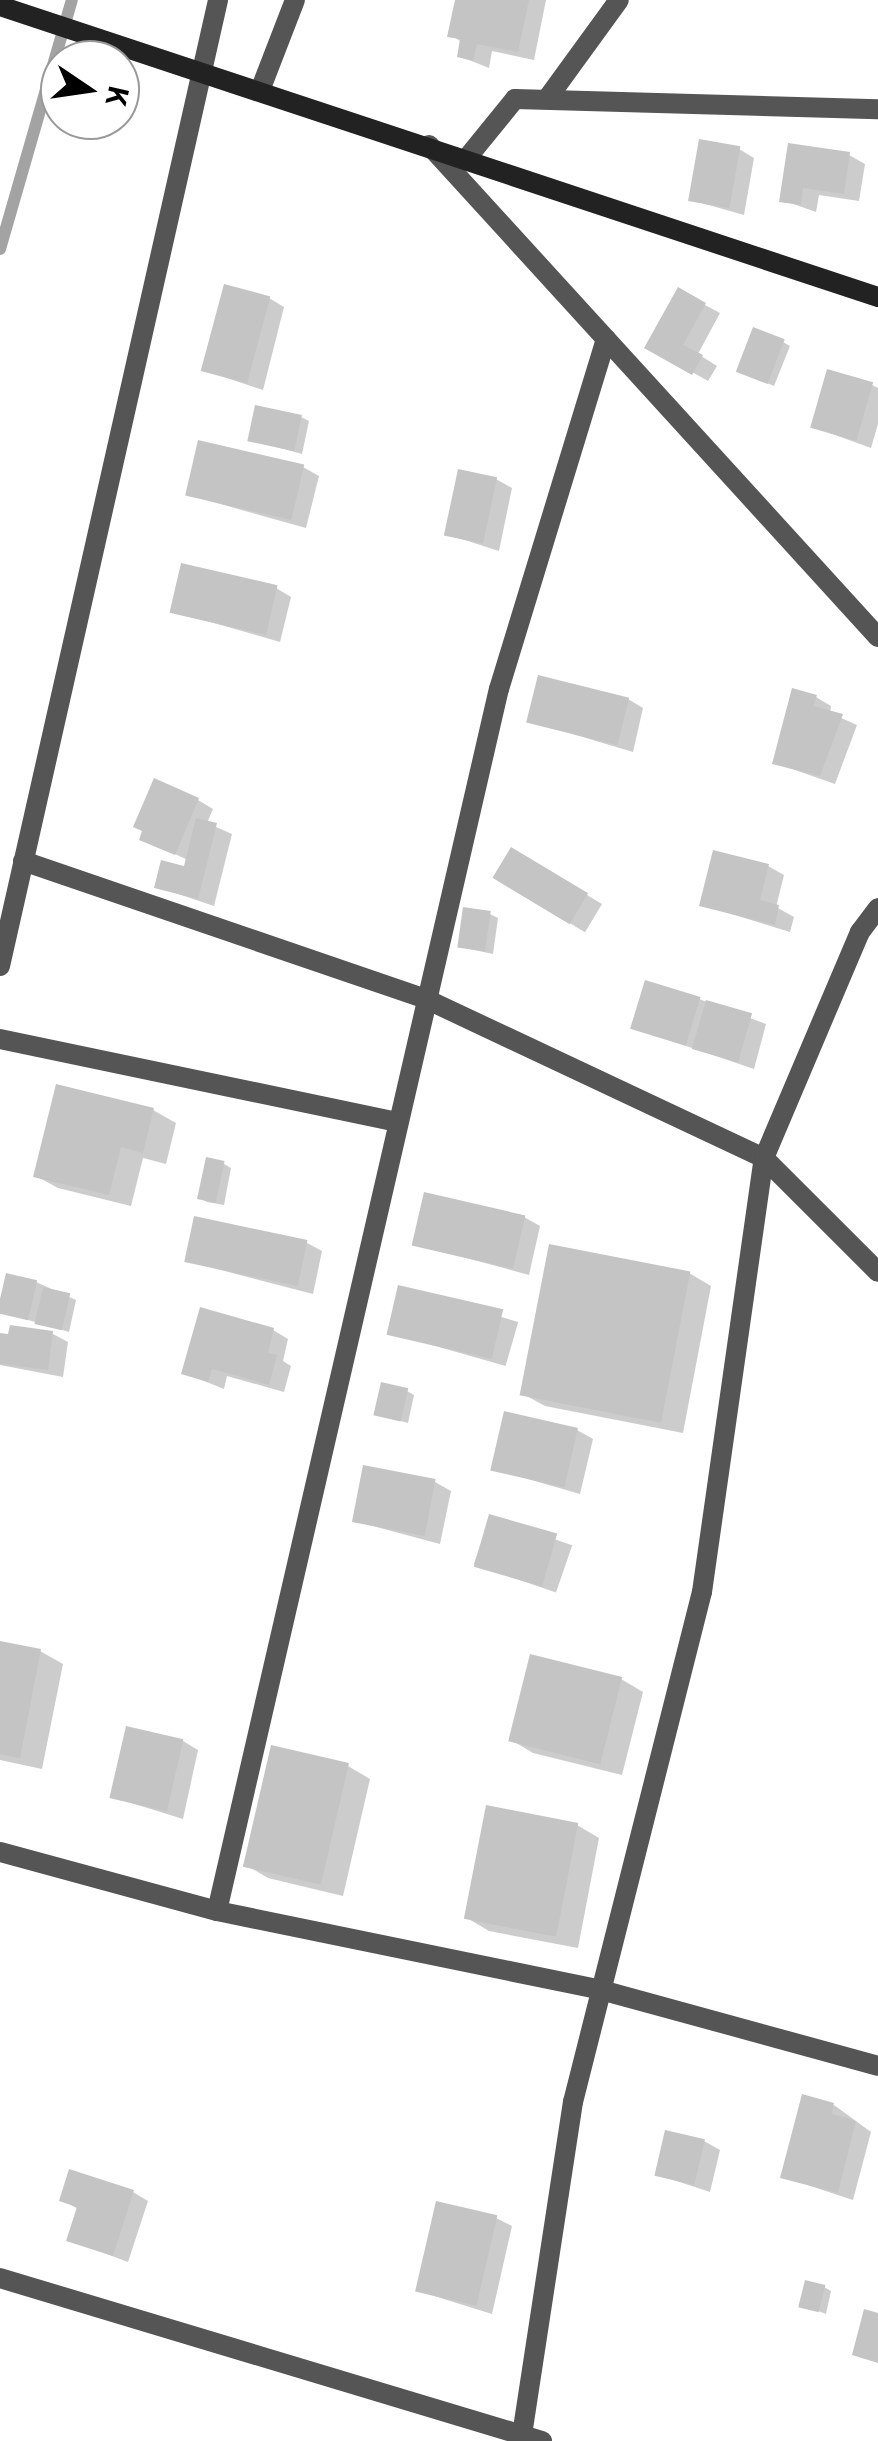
<!DOCTYPE html>
<style>
body{margin:0}
#map{position:relative;width:878px;height:2441px;overflow:hidden;background:#fff;font-family:"Public Sans",sans-serif}
div>[style]{position:absolute}
.shadow>*{inset:0;background:#0003;transform-origin:0 0}
.stream>*{height:12px;margin:-6px;padding:0 6px;transform-origin:6px;border-radius:6px;background:#a3a3a3}
.building>*{inset:0;background:#c4c4c4;transform-origin:0 0}
.lane>*{height:20px;margin:-10px;padding:0 10px;transform-origin:10px;border-radius:10px;background:#555}
.street>*{height:20px;margin:-10px;padding:0 10px;transform-origin:10px;border-radius:10px;background:#555}
.secondary>*{height:20px;margin:-10px;padding:0 10px;transform-origin:10px;border-radius:10px;background:#222}
span{translate:-50% -50%;white-space:nowrap;text-align:center;line-height:1.15;-webkit-text-stroke:9px #fff;paint-order:stroke}
.north{position:absolute;left:40px;top:40px;width:100px;height:100px;box-sizing:border-box;background:#fff;border:2px solid #999;border-radius:50%;rotate:103deg;font-size:28px;font-weight:700;line-height:40px;text-align:center;color:#000}
.north::after{content:'';display:block;margin:auto;width:35px;height:45px;background:#000;clip-path:polygon(50% 0,100% 100%,50% 72%,0 100%)}
</style>
<div id="map">
<div class="shadow">
<div style="clip-path:polygon(457px 0,546px 0,534px 60px,492px 51px,489px 68px,459px 56px,462px 42px,450px 35px)"></div>
<div style="clip-path:polygon(739px 149px,754px 158px,744px 215px,691px 200px)"></div>
<div style="clip-path:polygon(849px 155px,865px 164px,859px 201px,819px 195px,816px 212px,782px 200px)"></div>
<div style="clip-path:polygon(679px 291px,720px 313px,698px 354px,717px 366px,708px 381px,648px 347px)"></div>
<div style="clip-path:polygon(269px 298px,284px 307px,263px 390px,203px 370px)"></div>
<div style="clip-path:polygon(783px 342px,790px 346px,774px 386px,745px 374px)"></div>
<div style="clip-path:polygon(872px 385px,878px 388px,878px 424px,871px 448px,813px 427px)"></div>
<div style="clip-path:polygon(301px 417px,309px 421px,302px 454px,250px 440px)"></div>
<div style="clip-path:polygon(303px 467px,319px 476px,306px 528px,188px 495px)"></div>
<div style="clip-path:polygon(496px 479px,512px 488px,499px 551px,446px 534px)"></div>
<div style="clip-path:polygon(276px 588px,291px 597px,280px 642px,172px 611px)"></div>
<div style="clip-path:polygon(816px 697px,831px 706px,830px 713px,857px 725px,835px 784px,775px 763px)"></div>
<div style="clip-path:polygon(628px 699px,643px 708px,633px 752px,529px 721px)"></div>
<div style="clip-path:polygon(198px 800px,213px 809px,207px 823px,232px 834px,214px 906px,157px 887px,186px 869px,188px 860px,142px 839px)"></div>
<div style="left:512px;top:850px;width:105px;height:33px;rotate:31deg"></div>
<div style="clip-path:polygon(768px 866px,784px 875px,776px 907px,794px 917px,790px 932px,702px 905px)"></div>
<div style="clip-path:polygon(490px 914px,498px 918px,493px 954px,460px 947px)"></div>
<div style="clip-path:polygon(699px 999px,766px 1024px,754px 1069px,633px 1028px)"></div>
<div style="clip-path:polygon(153px 1110px,176px 1123px,166px 1164px,143px 1158px,131px 1206px,58px 1188px,36px 1176px)"></div>
<div style="clip-path:polygon(224px 1164px,231px 1168px,224px 1205px,207px 1202px,200px 1198px)"></div>
<div style="clip-path:polygon(524px 1217px,540px 1226px,529px 1275px,415px 1244px)"></div>
<div style="clip-path:polygon(307px 1243px,322px 1251px,313px 1294px,186px 1261px)"></div>
<div style="clip-path:polygon(689px 1273px,711px 1286px,683px 1433px,545px 1406px,523px 1394px)"></div>
<div style="clip-path:polygon(36px 1282px,76px 1300px,69px 1332px,1px 1312px)"></div>
<div style="left:400px;top:1288px;width:123px;height:46px;rotate:16deg"></div>
<div style="clip-path:polygon(273px 1330px,288px 1339px,283px 1361px,291px 1366px,284px 1392px,227px 1376px,224px 1389px,184px 1373px)"></div>
<div style="clip-path:polygon(53px 1334px,68px 1342px,63px 1377px,0 1365px,0 1335px)"></div>
<div style="clip-path:polygon(407px 1391px,414px 1395px,408px 1423px,376px 1414px)"></div>
<div style="clip-path:polygon(577px 1430px,593px 1439px,580px 1494px,493px 1469px)"></div>
<div style="clip-path:polygon(435px 1482px,451px 1491px,440px 1544px,354px 1521px)"></div>
<div style="left:490px;top:1517px;width:87px;height:50px;rotate:19deg"></div>
<div style="clip-path:polygon(0 1643px,40px 1651px,63px 1664px,42px 1769px,0 1760px)"></div>
<div style="clip-path:polygon(621px 1679px,643px 1692px,622px 1775px,533px 1753px,511px 1740px)"></div>
<div style="clip-path:polygon(183px 1741px,198px 1750px,183px 1819px,112px 1797px)"></div>
<div style="clip-path:polygon(348px 1766px,370px 1779px,343px 1896px,268px 1878px,246px 1865px)"></div>
<div style="clip-path:polygon(577px 1825px,599px 1838px,578px 1948px,489px 1931px,467px 1918px)"></div>
<div style="clip-path:polygon(834px 2105px,871px 2132px,853px 2200px,783px 2177px)"></div>
<div style="clip-path:polygon(704px 2141px,720px 2150px,710px 2192px,658px 2175px)"></div>
<div style="clip-path:polygon(133px 2192px,148px 2201px,128px 2262px,69px 2240px,78px 2209px,62px 2200px)"></div>
<div style="clip-path:polygon(496px 2218px,512px 2226px,492px 2314px,418px 2291px)"></div>
<div style="clip-path:polygon(824px 2287px,831px 2291px,826px 2314px,802px 2305px)"></div>
</div>
<div class="stream">
<div style="left:0;top:249px;width:259px;rotate:-73.9deg"></div>
</div>
<div class="building">
<div style="clip-path:polygon(455px 0,529px 0,518px 52px,477px 44px,473px 61px,457px 57px,460px 39px,447px 37px)"></div>
<div style="left:699px;top:139px;width:42px;height:63px;rotate:10deg"></div>
<div style="clip-path:polygon(788px 143px,850px 152px,844px 194px,803px 188px,801px 205px,779px 202px)"></div>
<div style="left:224px;top:284px;width:48px;height:90px;rotate:15deg"></div>
<div style="clip-path:polygon(678px 287px,706px 303px,683px 345px,703px 355px,692px 375px,644px 348px)"></div>
<div style="left:753px;top:327px;width:34px;height:48px;rotate:21deg"></div>
<div style="left:827px;top:369px;width:48px;height:61px;rotate:16deg"></div>
<div style="left:255px;top:405px;width:48px;height:37px;rotate:12deg"></div>
<div style="left:198px;top:440px;width:109px;height:57px;rotate:13deg"></div>
<div style="left:458px;top:469px;width:40px;height:68px;rotate:12deg"></div>
<div style="left:181px;top:563px;width:99px;height:51px;rotate:13deg"></div>
<div style="left:538px;top:675px;width:94px;height:49px;rotate:14deg"></div>
<div style="clip-path:polygon(792px 688px,817px 695px,813px 706px,843px 714px,820px 776px,772px 764px)"></div>
<div style="clip-path:polygon(154px 778px,199px 798px,175px 855px,139px 840px,142px 831px,133px 827px)"></div>
<div style="clip-path:polygon(196px 818px,217px 823px,198px 899px,154px 888px,161px 860px,184px 866px)"></div>
<div style="left:511px;top:847px;width:90px;height:36px;rotate:31deg"></div>
<div style="clip-path:polygon(713px 850px,769px 864px,760px 900px,779px 905px,775px 925px,699px 906px)"></div>
<div style="left:463px;top:907px;width:28px;height:41px;rotate:8deg"></div>
<div style="left:645px;top:980px;width:58px;height:51px;rotate:17deg"></div>
<div style="left:706px;top:1000px;width:48px;height:51px;rotate:16deg"></div>
<div style="clip-path:polygon(56px 1084px,154px 1108px,143px 1153px,121px 1147px,109px 1195px,33px 1177px)"></div>
<div style="left:206px;top:1157px;width:19px;height:43px;rotate:12deg"></div>
<div style="left:424px;top:1192px;width:104px;height:55px;rotate:13deg"></div>
<div style="left:194px;top:1216px;width:116px;height:47px;rotate:12deg"></div>
<div style="left:549px;top:1244px;width:144px;height:154px;rotate:11deg"></div>
<div style="left:6px;top:1273px;width:32px;height:41px;rotate:13deg"></div>
<div style="left:398px;top:1285px;width:108px;height:51px;rotate:13deg"></div>
<div style="left:43px;top:1287px;width:28px;height:38px;rotate:13deg"></div>
<div style="clip-path:polygon(200px 1307px,274px 1328px,268px 1353px,277px 1355px,269px 1385px,212px 1369px,208px 1382px,181px 1374px)"></div>
<div style="clip-path:polygon(10px 1325px,53px 1331px,48px 1370px,0 1364px,0 1333px,8px 1334px)"></div>
<div style="left:381px;top:1382px;width:28px;height:34px;rotate:13deg"></div>
<div style="left:504px;top:1411px;width:76px;height:61px;rotate:13deg"></div>
<div style="left:363px;top:1465px;width:74px;height:58px;rotate:11deg"></div>
<div style="left:489px;top:1514px;width:71px;height:55px;rotate:16deg"></div>
<div style="clip-path:polygon(0 1641px,41px 1649px,20px 1758px,0 1754px)"></div>
<div style="left:530px;top:1654px;width:95px;height:90px;rotate:14deg"></div>
<div style="left:126px;top:1726px;width:59px;height:74px;rotate:13deg"></div>
<div style="left:271px;top:1745px;width:80px;height:125px;rotate:13deg"></div>
<div style="left:486px;top:1805px;width:94px;height:116px;rotate:11deg"></div>
<div style="clip-path:polygon(802px 2094px,834px 2103px,832px 2114px,856px 2121px,838px 2193px,780px 2178px)"></div>
<div style="left:665px;top:2130px;width:41px;height:47px;rotate:13deg"></div>
<div style="clip-path:polygon(69px 2169px,134px 2190px,113px 2256px,66px 2241px,77px 2207px,59px 2201px)"></div>
<div style="left:436px;top:2201px;width:63px;height:93px;rotate:13deg"></div>
<div style="left:805px;top:2280px;width:21px;height:28px;rotate:14deg"></div>
<div style="clip-path:polygon(864px 2309px,878px 2313px,878px 2363px,852px 2355px)"></div>
</div>
<div class="lane">
<div style="left:0;top:1039px;width:406px;rotate:11.8deg"></div>
</div>
<div class="street">
<div style="left:261px;top:88px;width:94px;rotate:-68.9deg"></div>
<div style="left:547px;top:99px;width:122px;rotate:-54deg"></div>
<div style="left:429px;top:145px;width:666px;rotate:47.62deg"></div>
<div style="left:467px;top:158px;width:76px;rotate:-50.9deg"></div>
<div style="left:515px;top:99px;width:363px;rotate:1.6deg"></div>
<div style="left:23px;top:861px;width:428px;rotate:18.9deg"></div>
<div style="left:428px;top:1000px;width:371px;rotate:25.2deg"></div>
<div style="left:764px;top:1158px;width:161px;rotate:45deg"></div>
<div style="left:0;top:966px;width:990px;rotate:-77.28deg"></div>
<div style="left:0;top:1852px;width:225px;rotate:15.2deg"></div>
<div style="left:217px;top:1911px;width:392px;rotate:11.6deg"></div>
<div style="left:601px;top:1990px;width:287px;rotate:15.3deg"></div>
<div style="left:217px;top:1911px;width:1254px;rotate:-77.01deg"></div>
<div style="left:499px;top:689px;width:366px;rotate:-73deg"></div>
<div style="left:0;top:2278px;width:566px;rotate:16.74deg"></div>
<div style="left:522px;top:2435px;width:337px;rotate:-81.3deg"></div>
<div style="left:573px;top:2102px;width:526px;rotate:-75.81deg"></div>
<div style="left:702px;top:1592px;width:438px;rotate:-81.9deg"></div>
<div style="left:764px;top:1158px;width:246px;rotate:-67deg"></div>
<div style="left:860px;top:932px;width:30px;rotate:-53deg"></div>
</div>
<div class="secondary">
<div style="left:0;top:6px;width:925px;rotate:18.34deg"></div>
</div>
<div class="north">K</div>
</div>
